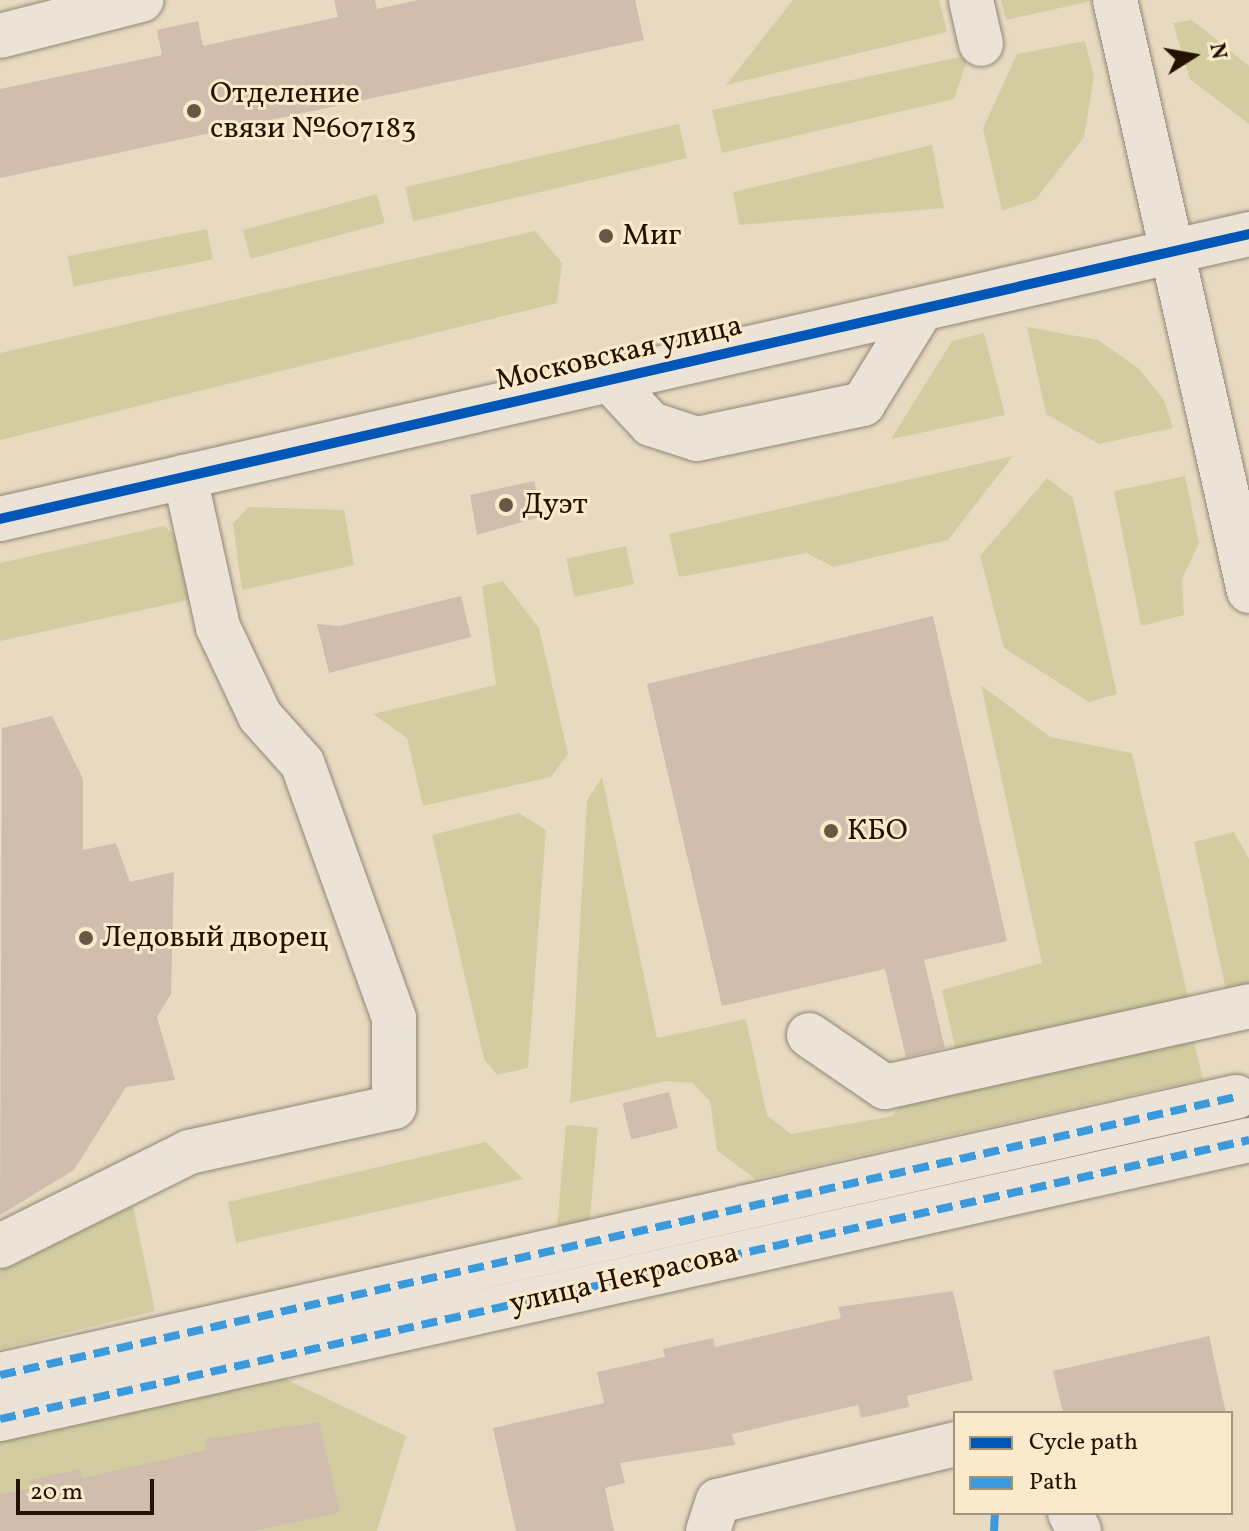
<!DOCTYPE html>
<meta charset="utf-8">
<style>
body{margin:0}
#map{position:relative;width:1249px;height:1531px;overflow:hidden;background:#e8dac0;font-family:Vollkorn,serif}
div>[style]{position:absolute}
.green>*{inset:0;background:#d3cca1;transform-origin:0 0}
.building>*{inset:0;background:#d0bdad;transform-origin:0 0}
.roads{filter:drop-shadow(0 0 2px #918777) drop-shadow(0 0 2px #918777)}
.minor>*{height:44px;margin:-22px;padding:0 22px;transform-origin:22px;border-radius:22px;background:#ebe3d7}
.quiet>*{height:8px;margin-top:-4px;transform-origin:0;background:repeating-linear-gradient(90deg,#3c9adc 0 16px,transparent 0 24px)}
.cycleway>*{height:10px;margin:-5px;padding:0 5px;transform-origin:5px;border-radius:5px;background:#0057b8}
.dots>*{width:22px;height:22px;translate:-50% -50%;box-sizing:border-box;border:4px solid #faeacc;border-radius:50%}
span{translate:-50% -50%;white-space:nowrap;text-align:center;line-height:1.15;-webkit-text-stroke:6px #faeacc;paint-order:stroke}
.poi-label{font-size:30px;color:#241100}
.left{translate:0 -50%;text-align:left}
.street-label{font-size:30px;color:#241100}
.legend{position:absolute;left:953px;top:1411px;width:280px;height:104px;box-sizing:border-box;background:#faeacc;border:2px solid #a4937a;margin:0;padding:10px 14px;list-style:none;font-size:24px;color:#241100}
.legend li{display:flex;align-items:center;gap:16px;height:40px}
.legend b{width:40px;border:2px solid #a4937a}
.north{position:absolute;left:1153px;top:16px;width:80px;height:80px;-webkit-text-stroke:6px #faeacc;paint-order:stroke;rotate:79deg;font-size:22px;font-weight:700;line-height:32px;text-align:center;color:#241100}
.north::after{content:'';display:block;margin:auto;width:28px;height:36px;background:#241100;clip-path:polygon(50% 0,100% 100%,50% 72%,0 100%)}
.scale{position:absolute;left:16px;top:1479px;width:138px;height:36px;box-sizing:border-box;border:4px solid #241100;border-top:0;padding-left:10px;font-size:24px;line-height:28px;white-space:nowrap;color:#241100;-webkit-text-stroke:6px #faeacc;paint-order:stroke}
</style>
<div id="map">
<div class="green">
<div style="clip-path:polygon(793px 0,939px 0,947px 32px,726px 85px)"></div>
<div style="clip-path:polygon(1001px 0,1091px 0,1091px 1px,1006px 20px)"></div>
<div style="clip-path:polygon(1192px 20px,1249px 66px,1249px 124px,1190px 79px,1173px 23px)"></div>
<div style="clip-path:polygon(1085px 41px,1094px 76px,1084px 137px,1036px 199px,1002px 211px,983px 128px,1017px 54px)"></div>
<div style="clip-path:polygon(969px 55px,954px 99px,722px 153px,712px 110px)"></div>
<div style="left:679px;top:124px;width:35px;height:281px;rotate:77deg"></div>
<div style="clip-path:polygon(932px 145px,944px 208px,739px 225px,733px 192px)"></div>
<div style="left:377px;top:194px;width:30px;height:139px;rotate:75deg"></div>
<div style="left:207px;top:229px;width:31px;height:142px;rotate:79deg"></div>
<div style="clip-path:polygon(535px 231px,562px 263px,557px 303px,0 440px,0 353px)"></div>
<div style="clip-path:polygon(1027px 327px,1098px 340px,1138px 368px,1164px 400px,1173px 428px,1099px 444px,1046px 414px)"></div>
<div style="clip-path:polygon(984px 333px,1005px 415px,891px 439px,952px 341px)"></div>
<div style="clip-path:polygon(1013px 456px,948px 540px,833px 567px,807px 553px,679px 577px,669px 534px)"></div>
<div style="clip-path:polygon(1185px 476px,1199px 543px,1182px 579px,1184px 615px,1141px 626px,1114px 491px)"></div>
<div style="clip-path:polygon(1047px 478px,1073px 498px,1117px 694px,1089px 702px,1004px 648px,980px 556px)"></div>
<div style="clip-path:polygon(248px 507px,344px 510px,354px 565px,242px 590px,233px 524px)"></div>
<div style="clip-path:polygon(164px 526px,186px 544px,193px 599px,0 641px,0 563px)"></div>
<div style="left:626px;top:546px;width:39px;height:61px;rotate:78deg"></div>
<div style="clip-path:polygon(503px 581px,539px 628px,568px 754px,551px 777px,423px 806px,407px 738px,373px 714px,496px 685px,482px 586px)"></div>
<div style="clip-path:polygon(981px 685px,1050px 737px,1132px 753px,1189px 1002px,957px 1056px,942px 990px,1042px 963px)"></div>
<div style="clip-path:polygon(602px 777px,657px 1038px,746px 1019px,767px 1115px,791px 1134px,893px 1116px,905px 1096px,1192px 1034px,1203px 1079px,755px 1179px,717px 1150px,710px 1101px,693px 1083px,666px 1081px,570px 1103px,587px 801px)"></div>
<div style="clip-path:polygon(519px 813px,546px 830px,528px 1068px,497px 1075px,484px 1059px,432px 835px)"></div>
<div style="clip-path:polygon(1234px 832px,1249px 859px,1249px 990px,1227px 995px,1194px 842px)"></div>
<div style="left:566px;top:1125px;width:32px;height:100px;rotate:5deg"></div>
<div style="clip-path:polygon(486px 1142px,523px 1179px,236px 1243px,228px 1202px)"></div>
<div style="clip-path:polygon(132px 1201px,155px 1311px,0 1349px,0 1267px)"></div>
<div style="clip-path:polygon(268px 1371px,406px 1436px,377px 1531px,0 1531px,0 1429px)"></div>
</div>
<div class="building">
<div style="clip-path:polygon(334px 0,375px 0,377px 9px,418px 0,635px 0,644px 40px,0 178px,0 89px,162px 55px,157px 30px,198px 21px,203px 46px,338px 17px)"></div>
<div style="clip-path:polygon(534px 481px,543px 516px,477px 535px,470px 495px)"></div>
<div style="clip-path:polygon(461px 596px,471px 637px,329px 673px,317px 624px,340px 626px)"></div>
<div style="clip-path:polygon(933px 616px,1007px 941px,924px 960px,945px 1048px,906px 1057px,885px 969px,722px 1006px,647px 684px)"></div>
<div style="clip-path:polygon(52px 716px,83px 779px,83px 850px,116px 843px,130px 882px,174px 872px,171px 994px,157px 1017px,175px 1080px,126px 1087px,74px 1170px,0 1215px,2px 728px)"></div>
<div style="left:669px;top:1092px;width:37px;height:48px;rotate:76deg"></div>
<div style="clip-path:polygon(953px 1291px,973px 1380px,907px 1396px,909px 1407px,861px 1418px,858px 1405px,732px 1434px,735px 1445px,620px 1463px,625px 1483px,605px 1488px,614px 1531px,516px 1531px,493px 1428px,604px 1403px,597px 1372px,665px 1357px,663px 1349px,713px 1338px,715px 1347px,841px 1318px,838px 1307px)"></div>
<div style="clip-path:polygon(1209px 1336px,1226px 1413px,1063px 1413px,1053px 1371px)"></div>
<div style="clip-path:polygon(319px 1422px,340px 1512px,255px 1531px,0 1531px,0 1495px,32px 1488px,30px 1480px,80px 1469px,82px 1478px,207px 1450px,205px 1439px)"></div>
</div>
<div class="roads">
<div class="minor">
<div style="left:971px;top:0;width:45px;rotate:77.2deg"></div>
<div style="left:1115px;top:0;width:606px;rotate:77.23deg"></div>
<div style="left:0;top:36px;width:146px;rotate:-14.3deg"></div>
<div style="left:610px;top:380px;width:60px;rotate:47deg"></div>
<div style="left:651px;top:424px;width:48px;rotate:18.1deg"></div>
<div style="left:697px;top:439px;width:170px;rotate:-11.9deg"></div>
<div style="left:863px;top:404px;width:110px;rotate:-58.3deg"></div>
<div style="left:0;top:519px;width:1281px;rotate:-12.85deg"></div>
<div style="left:809px;top:1035px;width:92px;rotate:34.4deg"></div>
<div style="left:885px;top:1087px;width:373px;rotate:-12.5deg"></div>
<div style="left:0;top:1246px;width:211px;rotate:-26.4deg"></div>
<div style="left:189px;top:1152px;width:210px;rotate:-12.4deg"></div>
<div style="left:394px;top:1107px;width:89px;rotate:-90deg"></div>
<div style="left:394px;top:1018px;width:271px;rotate:-109.8deg"></div>
<div style="left:302px;top:763px;width:63px;rotate:-131.8deg"></div>
<div style="left:260px;top:716px;width:98px;rotate:-115.3deg"></div>
<div style="left:218px;top:627px;width:154px;rotate:-102.4deg"></div>
<div style="left:0;top:1375px;width:1267px;rotate:-12.68deg"></div>
<div style="left:0;top:1419px;width:1280px;rotate:-12.59deg"></div>
<div style="left:1070px;top:1513px;width:20px;rotate:63deg"></div>
<div style="left:708px;top:1531px;width:32px;rotate:-72deg"></div>
<div style="left:718px;top:1501px;width:244px;rotate:-13.5deg"></div>
</div>
</div>
<div class="quiet">
<div style="left:0;top:1375px;width:1267px;rotate:-12.68deg"></div>
<div style="left:0;top:1419px;width:1280px;rotate:-12.59deg"></div>
<div style="left:994px;top:1531px;width:18px;rotate:-87deg"></div>
</div>
<div class="cycleway">
<div style="left:0;top:519px;width:1281px;rotate:-12.85deg"></div>
</div>
<div class="dots">
<div style="left:194px;top:111px;background:#695743"></div>
<div style="left:606px;top:236px;background:#695743"></div>
<div style="left:506px;top:505px;background:#695743"></div>
<div style="left:831px;top:831px;background:#695743"></div>
<div style="left:86px;top:938px;background:#695743"></div>
</div>
<div class="poi-label">
<span class="left" style="left:210px;top:111px">Отделение<br>связи №607183</span>
<span class="left" style="left:622px;top:236px">Миг</span>
<span class="left" style="left:522px;top:505px">Дуэт</span>
<span class="left" style="left:847px;top:831px">КБО</span>
<span class="left" style="left:102px;top:938px">Ледовый дворец</span>
</div>
<div class="street-label">
<span style="left:619px;top:354px;rotate:-13deg">Московская улица</span>
<span style="left:624px;top:1279px;rotate:-13deg">улица Некрасова</span>
</div>
<ul class="legend">
<li><b style="height:10px;background:#0057b8"></b>Cycle path</li>
<li><b style="height:10px;background:#3c9adc"></b>Path</li>
</ul>
<div class="north">N</div>
<div class="scale">20 m</div>
</div>
